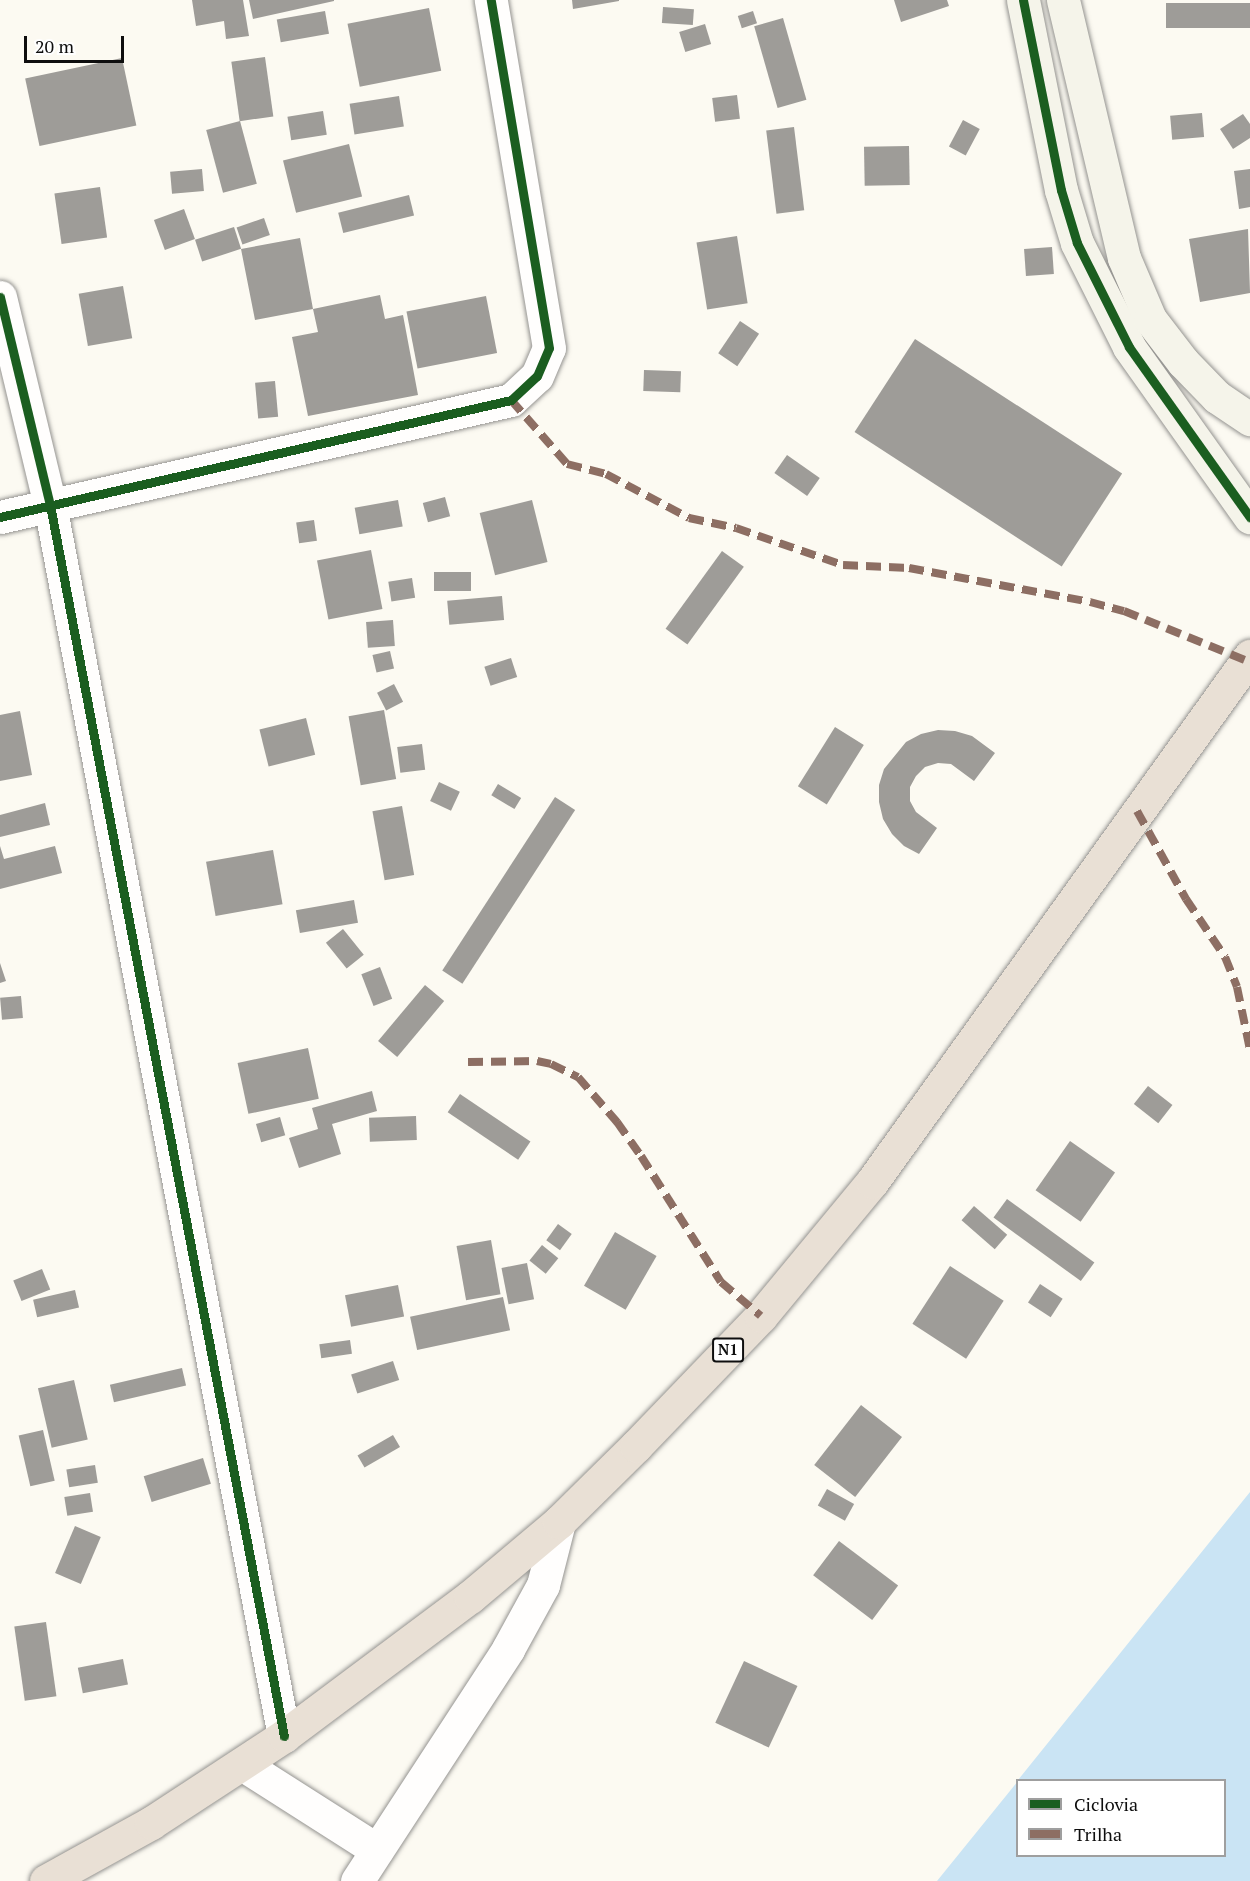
<!DOCTYPE html>
<style>
body{margin:0}
#map{position:relative;width:1250px;height:1881px;overflow:hidden;background:#fcfaf2;font-family:"PT Serif",serif}
div>[style]{position:absolute}
.water>*{inset:0;background:#cae4f4}
.building>*{inset:0;background:#9e9c98;transform-origin:0 0}
.roads{filter:drop-shadow(0 0 2px #959491) drop-shadow(0 0 2px #959491)}
.street>*{height:33px;margin:-16.5px;padding:0 16.5px;transform-origin:16.5px;border-radius:16.5px;background:#fffefd}
.secondary>*{height:33px;margin:-16.5px;padding:0 16.5px;transform-origin:16.5px;border-radius:16.5px;background:#f5f4ea}
.highway>*{height:33px;margin:-16.5px;padding:0 16.5px;transform-origin:16.5px;border-radius:16.5px;background:#e9e0d5}
.quiet>*{height:8px;margin-top:-4px;transform-origin:0;background:repeating-linear-gradient(90deg,#8d6e63 0 15px,transparent 0 23px)}
.cycleway>*{height:9px;margin:-4.5px;padding:0 4.5px;transform-origin:4.5px;border-radius:4.5px;background:#1b5e20}
span{translate:-50% -50%;white-space:nowrap;text-align:center;line-height:1.15;-webkit-text-stroke:6px #fff;paint-order:stroke}
.shield-label span{padding:2px 4px;background:#fff;border:2px solid;border-radius:4px;-webkit-text-stroke-width:0}
.shield-label{font-size:15px;color:#0e0e0e;font-weight:700}
.legend{position:absolute;left:1016px;top:1779px;width:210px;height:78px;box-sizing:border-box;background:#fff;border:2px solid #9f9f9f;margin:0;padding:8px 10px;list-style:none;font-size:18px;color:#0e0e0e}
.legend li{display:flex;align-items:center;gap:12px;height:30px}
.legend b{width:30px;border:2px solid #9f9f9f}
.scale{position:absolute;left:24px;top:36px;width:100px;height:27px;box-sizing:border-box;border:3px solid #0e0e0e;border-top:0;padding-left:8px;font-size:18px;line-height:21px;white-space:nowrap;color:#0e0e0e;-webkit-text-stroke:4px #fff;paint-order:stroke}
</style>
<div id="map">
<div class="water">
<div style="clip-path:polygon(1250px 1492px,1250px 1881px,937px 1881px,1018px 1781px,1018px 1856px,1224px 1856px,1224px 1780px,1018px 1780px)"></div>
</div>
<div class="building">
<div style="clip-path:polygon(192px 0,243px 0,249px 36px,226px 39px,224px 21px,196px 26px)"></div>
<div style="clip-path:polygon(249px 0,334px 0,334px 1px,253px 19px)"></div>
<div style="clip-path:polygon(572px 0,619px 0,619px 1px,573px 9px)"></div>
<div style="clip-path:polygon(894px 0,947px 0,949px 6px,901px 22px)"></div>
<div style="left:1250px;top:3px;width:25px;height:84px;rotate:90deg"></div>
<div style="left:663px;top:7px;width:31px;height:16px;rotate:4deg"></div>
<div style="left:429px;top:8px;width:64px;height:83px;rotate:79deg"></div>
<div style="left:325px;top:11px;width:23px;height:49px;rotate:80deg"></div>
<div style="left:753px;top:11px;width:13px;height:16px;rotate:72deg"></div>
<div style="left:783px;top:18px;width:85px;height:30px;rotate:74deg"></div>
<div style="left:705px;top:24px;width:21px;height:27px;rotate:73deg"></div>
<div style="left:265px;top:57px;width:60px;height:34px;rotate:82deg"></div>
<div style="left:122px;top:58px;width:69px;height:99px;rotate:78deg"></div>
<div style="left:737px;top:95px;width:24px;height:25px;rotate:83deg"></div>
<div style="left:399px;top:96px;width:31px;height:50px;rotate:81deg"></div>
<div style="left:323px;top:111px;width:24px;height:36px;rotate:81deg"></div>
<div style="left:1202px;top:113px;width:24px;height:32px;rotate:85deg"></div>
<div style="clip-path:polygon(1243px 114px,1250px 124px,1250px 138px,1233px 149px,1220px 129px)"></div>
<div style="left:963px;top:120px;width:19px;height:30px;rotate:28deg"></div>
<div style="left:240px;top:121px;width:65px;height:35px;rotate:75deg"></div>
<div style="left:794px;top:127px;width:84px;height:28px;rotate:83deg"></div>
<div style="left:349px;top:144px;width:54px;height:68px;rotate:76deg"></div>
<div style="left:909px;top:146px;width:39px;height:45px;rotate:89deg"></div>
<div style="left:202px;top:169px;width:22px;height:32px;rotate:85deg"></div>
<div style="clip-path:polygon(1250px 169px,1250px 207px,1239px 209px,1234px 171px)"></div>
<div style="left:100px;top:187px;width:51px;height:46px;rotate:82deg"></div>
<div style="left:409px;top:195px;width:21px;height:73px;rotate:76deg"></div>
<div style="left:184px;top:209px;width:32px;height:32px;rotate:70deg"></div>
<div style="left:264px;top:218px;width:18px;height:29px;rotate:71deg"></div>
<div style="left:234px;top:227px;width:23px;height:41px;rotate:72deg"></div>
<div style="clip-path:polygon(1248px 229px,1250px 293px,1200px 302px,1189px 239px)"></div>
<div style="left:737px;top:236px;width:68px;height:41px;rotate:81deg"></div>
<div style="clip-path:polygon(300px 238px,313px 309px,380px 295px,385px 319px,403px 315px,418px 395px,308px 416px,292px 337px,318px 332px,313px 309px,255px 320px,241px 249px)"></div>
<div style="left:1052px;top:247px;width:27px;height:28px;rotate:86deg"></div>
<div style="left:123px;top:286px;width:53px;height:45px;rotate:80deg"></div>
<div style="left:486px;top:296px;width:58px;height:81px;rotate:79deg"></div>
<div style="left:740px;top:321px;width:23px;height:39px;rotate:34deg"></div>
<div style="left:915px;top:339px;width:247px;height:111px;rotate:33deg"></div>
<div style="left:644px;top:370px;width:37px;height:21px;rotate:2deg"></div>
<div style="left:275px;top:381px;width:36px;height:20px;rotate:85deg"></div>
<div style="left:787px;top:455px;width:40px;height:22px;rotate:35deg"></div>
<div style="left:445px;top:497px;width:20px;height:23px;rotate:75deg"></div>
<div style="left:398px;top:500px;width:27px;height:44px;rotate:80deg"></div>
<div style="left:532px;top:500px;width:64px;height:54px;rotate:76deg"></div>
<div style="left:314px;top:520px;width:21px;height:18px;rotate:82deg"></div>
<div style="left:371px;top:550px;width:60px;height:55px;rotate:79deg"></div>
<div style="left:722px;top:551px;width:27px;height:96px;rotate:36deg"></div>
<div style="left:471px;top:572px;width:19px;height:37px;rotate:90deg"></div>
<div style="left:412px;top:578px;width:20px;height:24px;rotate:81deg"></div>
<div style="left:502px;top:596px;width:24px;height:55px;rotate:85deg"></div>
<div style="left:393px;top:620px;width:26px;height:27px;rotate:86deg"></div>
<div style="left:390px;top:651px;width:18px;height:18px;rotate:77deg"></div>
<div style="left:511px;top:658px;width:20px;height:28px;rotate:72deg"></div>
<div style="left:394px;top:684px;width:20px;height:19px;rotate:63deg"></div>
<div style="left:384px;top:710px;width:70px;height:36px;rotate:80deg"></div>
<div style="clip-path:polygon(20px 711px,32px 775px,0 781px,0 715px)"></div>
<div style="left:306px;top:718px;width:38px;height:48px;rotate:76deg"></div>
<div style="left:835px;top:727px;width:34px;height:70px;rotate:32deg"></div>
<div style="clip-path:polygon(938px 730px,955px 731px,972px 736px,995px 753px,974px 781px,951px 764px,938px 763px,925px 767px,916px 776px,910px 787px,910px 801px,916px 812px,937px 828px,919px 854px,904px 846px,892px 834px,883px 819px,879px 802px,879px 785px,884px 769px,906px 742px,921px 734px)"></div>
<div style="left:422px;top:744px;width:26px;height:25px;rotate:83deg"></div>
<div style="left:439px;top:782px;width:23px;height:21px;rotate:25deg"></div>
<div style="left:498px;top:784px;width:27px;height:13px;rotate:31deg"></div>
<div style="left:555px;top:797px;width:24px;height:207px;rotate:33deg"></div>
<div style="clip-path:polygon(45px 803px,50px 825px,0 837px,0 815px)"></div>
<div style="left:402px;top:806px;width:70px;height:30px;rotate:80deg"></div>
<div style="clip-path:polygon(0 846px,4px 859px,55px 846px,62px 873px,0 889px)"></div>
<div style="left:273px;top:850px;width:55px;height:68px;rotate:80deg"></div>
<div style="left:354px;top:900px;width:23px;height:59px;rotate:80deg"></div>
<div style="left:343px;top:929px;width:33px;height:22px;rotate:51deg"></div>
<div style="clip-path:polygon(0 963px,6px 981px,0 983px)"></div>
<div style="left:380px;top:967px;width:34px;height:20px;rotate:69deg"></div>
<div style="left:425px;top:985px;width:25px;height:73px;rotate:40deg"></div>
<div style="left:21px;top:996px;width:22px;height:21px;rotate:85deg"></div>
<div style="left:308px;top:1048px;width:52px;height:72px;rotate:78deg"></div>
<div style="left:1148px;top:1086px;width:31px;height:23px;rotate:38deg"></div>
<div style="clip-path:polygon(372px 1091px,377px 1111px,332px 1124px,341px 1154px,299px 1168px,289px 1138px,318px 1129px,312px 1108px)"></div>
<div style="left:460px;top:1094px;width:85px;height:22px;rotate:34deg"></div>
<div style="left:416px;top:1116px;width:24px;height:47px;rotate:88deg"></div>
<div style="left:280px;top:1117px;width:19px;height:25px;rotate:74deg"></div>
<div style="left:1070px;top:1141px;width:55px;height:60px;rotate:35deg"></div>
<div style="left:1007px;top:1199px;width:108px;height:23px;rotate:36deg"></div>
<div style="left:974px;top:1206px;width:44px;height:19px;rotate:41deg"></div>
<div style="left:558px;top:1224px;width:17px;height:20px;rotate:36deg"></div>
<div style="left:615px;top:1232px;width:48px;height:62px;rotate:30deg"></div>
<div style="left:491px;top:1240px;width:55px;height:35px;rotate:80deg"></div>
<div style="left:542px;top:1245px;width:21px;height:20px;rotate:39deg"></div>
<div style="left:527px;top:1263px;width:37px;height:26px;rotate:79deg"></div>
<div style="left:950px;top:1266px;width:64px;height:69px;rotate:33deg"></div>
<div style="left:42px;top:1269px;width:22px;height:31px;rotate:68deg"></div>
<div style="left:1040px;top:1284px;width:27px;height:22px;rotate:33deg"></div>
<div style="left:398px;top:1285px;width:32px;height:54px;rotate:79deg"></div>
<div style="left:75px;top:1290px;width:18px;height:43px;rotate:77deg"></div>
<div style="left:503px;top:1297px;width:34px;height:95px;rotate:78deg"></div>
<div style="left:350px;top:1340px;width:14px;height:31px;rotate:82deg"></div>
<div style="left:393px;top:1361px;width:20px;height:44px;rotate:72deg"></div>
<div style="left:182px;top:1368px;width:18px;height:74px;rotate:77deg"></div>
<div style="left:74px;top:1380px;width:61px;height:37px;rotate:77deg"></div>
<div style="left:861px;top:1405px;width:52px;height:76px;rotate:38deg"></div>
<div style="left:43px;top:1430px;width:52px;height:25px;rotate:77deg"></div>
<div style="left:393px;top:1435px;width:14px;height:41px;rotate:60deg"></div>
<div style="left:203px;top:1458px;width:27px;height:62px;rotate:73deg"></div>
<div style="left:95px;top:1465px;width:18px;height:29px;rotate:81deg"></div>
<div style="left:827px;top:1489px;width:31px;height:19px;rotate:29deg"></div>
<div style="left:90px;top:1493px;width:19px;height:26px;rotate:81deg"></div>
<div style="left:75px;top:1526px;width:28px;height:51px;rotate:23deg"></div>
<div style="left:839px;top:1541px;width:74px;height:43px;rotate:37deg"></div>
<div style="left:46px;top:1622px;width:75px;height:32px;rotate:82deg"></div>
<div style="left:123px;top:1659px;width:26px;height:46px;rotate:79deg"></div>
<div style="left:744px;top:1661px;width:59px;height:68px;rotate:25deg"></div>
</div>
<div class="roads">
<div class="street">
<div style="left:0;top:297px;width:214px;rotate:76.5deg"></div>
<div style="left:50px;top:505px;width:1253px;rotate:79.24deg"></div>
<div style="left:0;top:517px;width:524px;rotate:-12.9deg"></div>
<div style="left:511px;top:400px;width:35px;rotate:-43deg"></div>
<div style="left:537px;top:376px;width:30px;rotate:-67deg"></div>
<div style="left:549px;top:348px;width:353px;rotate:-99.5deg"></div>
<div style="left:242px;top:1764px;width:160px;rotate:32.5deg"></div>
<div style="left:357px;top:1881px;width:277px;rotate:-56.9deg"></div>
<div style="left:508px;top:1649px;width:73px;rotate:-61.3deg"></div>
<div style="left:543px;top:1585px;width:65px;rotate:-75.7deg"></div>
</div>
<div class="secondary">
<div style="left:1023px;top:0;width:194px;rotate:78.7deg"></div>
<div style="left:1061px;top:190px;width:55px;rotate:73.2deg"></div>
<div style="left:1077px;top:243px;width:116px;rotate:63.4deg"></div>
<div style="left:1129px;top:347px;width:209px;rotate:54.6deg"></div>
<div style="left:1063px;top:0;width:265px;rotate:76.7deg"></div>
<div style="left:1124px;top:258px;width:66px;rotate:66.9deg"></div>
<div style="left:1150px;top:319px;width:54px;rotate:52.5deg"></div>
<div style="left:1183px;top:362px;width:49px;rotate:45.8deg"></div>
<div style="left:1217px;top:397px;width:40px;rotate:34deg"></div>
</div>
<div class="highway">
<div style="left:46px;top:1881px;width:120px;rotate:-28.9deg"></div>
<div style="left:151px;top:1823px;width:159px;rotate:-33.2deg"></div>
<div style="left:284px;top:1736px;width:232px;rotate:-36.8deg"></div>
<div style="left:470px;top:1597px;width:116px;rotate:-40.1deg"></div>
<div style="left:559px;top:1522px;width:108px;rotate:-44.6deg"></div>
<div style="left:636px;top:1446px;width:180px;rotate:-46.1deg"></div>
<div style="left:761px;top:1316px;width:174px;rotate:-50.4deg"></div>
<div style="left:872px;top:1182px;width:648px;rotate:-54.3deg"></div>
</div>
</div>
<div class="quiet">
<div style="left:511px;top:400px;width:85px;rotate:48.8deg"></div>
<div style="left:567px;top:464px;width:40px;rotate:14.4deg"></div>
<div style="left:606px;top:474px;width:94px;rotate:27.9deg"></div>
<div style="left:689px;top:518px;width:48px;rotate:12deg"></div>
<div style="left:736px;top:528px;width:113px;rotate:19.1deg"></div>
<div style="left:843px;top:565px;width:66px;rotate:2.6deg"></div>
<div style="left:909px;top:568px;width:184px;rotate:10.6deg"></div>
<div style="left:1090px;top:602px;width:35px;rotate:15deg"></div>
<div style="left:1124px;top:611px;width:133px;rotate:22.1deg"></div>
<div style="left:1137px;top:811px;width:101px;rotate:60.9deg"></div>
<div style="left:1186px;top:899px;width:70px;rotate:56.1deg"></div>
<div style="left:1225px;top:957px;width:32px;rotate:68deg"></div>
<div style="left:1237px;top:987px;width:64px;rotate:78.3deg"></div>
<div style="left:468px;top:1062px;width:69px;rotate:-0.8deg"></div>
<div style="left:537px;top:1061px;width:14px;rotate:12deg"></div>
<div style="left:551px;top:1064px;width:30px;rotate:26deg"></div>
<div style="left:578px;top:1077px;width:60px;rotate:49.1deg"></div>
<div style="left:617px;top:1122px;width:42px;rotate:54.8deg"></div>
<div style="left:641px;top:1156px;width:149px;rotate:57.6deg"></div>
<div style="left:721px;top:1282px;width:52px;rotate:40.4deg"></div>
</div>
<div class="cycleway">
<div style="left:1023px;top:0;width:194px;rotate:78.7deg"></div>
<div style="left:1061px;top:190px;width:55px;rotate:73.2deg"></div>
<div style="left:1077px;top:243px;width:116px;rotate:63.4deg"></div>
<div style="left:1129px;top:347px;width:209px;rotate:54.6deg"></div>
<div style="left:0;top:297px;width:214px;rotate:76.5deg"></div>
<div style="left:50px;top:505px;width:1253px;rotate:79.24deg"></div>
<div style="left:0;top:517px;width:524px;rotate:-12.9deg"></div>
<div style="left:511px;top:400px;width:35px;rotate:-43deg"></div>
<div style="left:537px;top:376px;width:30px;rotate:-67deg"></div>
<div style="left:549px;top:348px;width:353px;rotate:-99.5deg"></div>
</div>
<div class="shield-label">
<span style="left:728px;top:1350px">N1</span>
</div>
<ul class="legend">
<li><b style="height:8px;background:#1b5e20"></b>Ciclovia</li>
<li><b style="height:8px;background:#8d6e63"></b>Trilha</li>
</ul>
<div class="scale">20 m</div>
</div>
